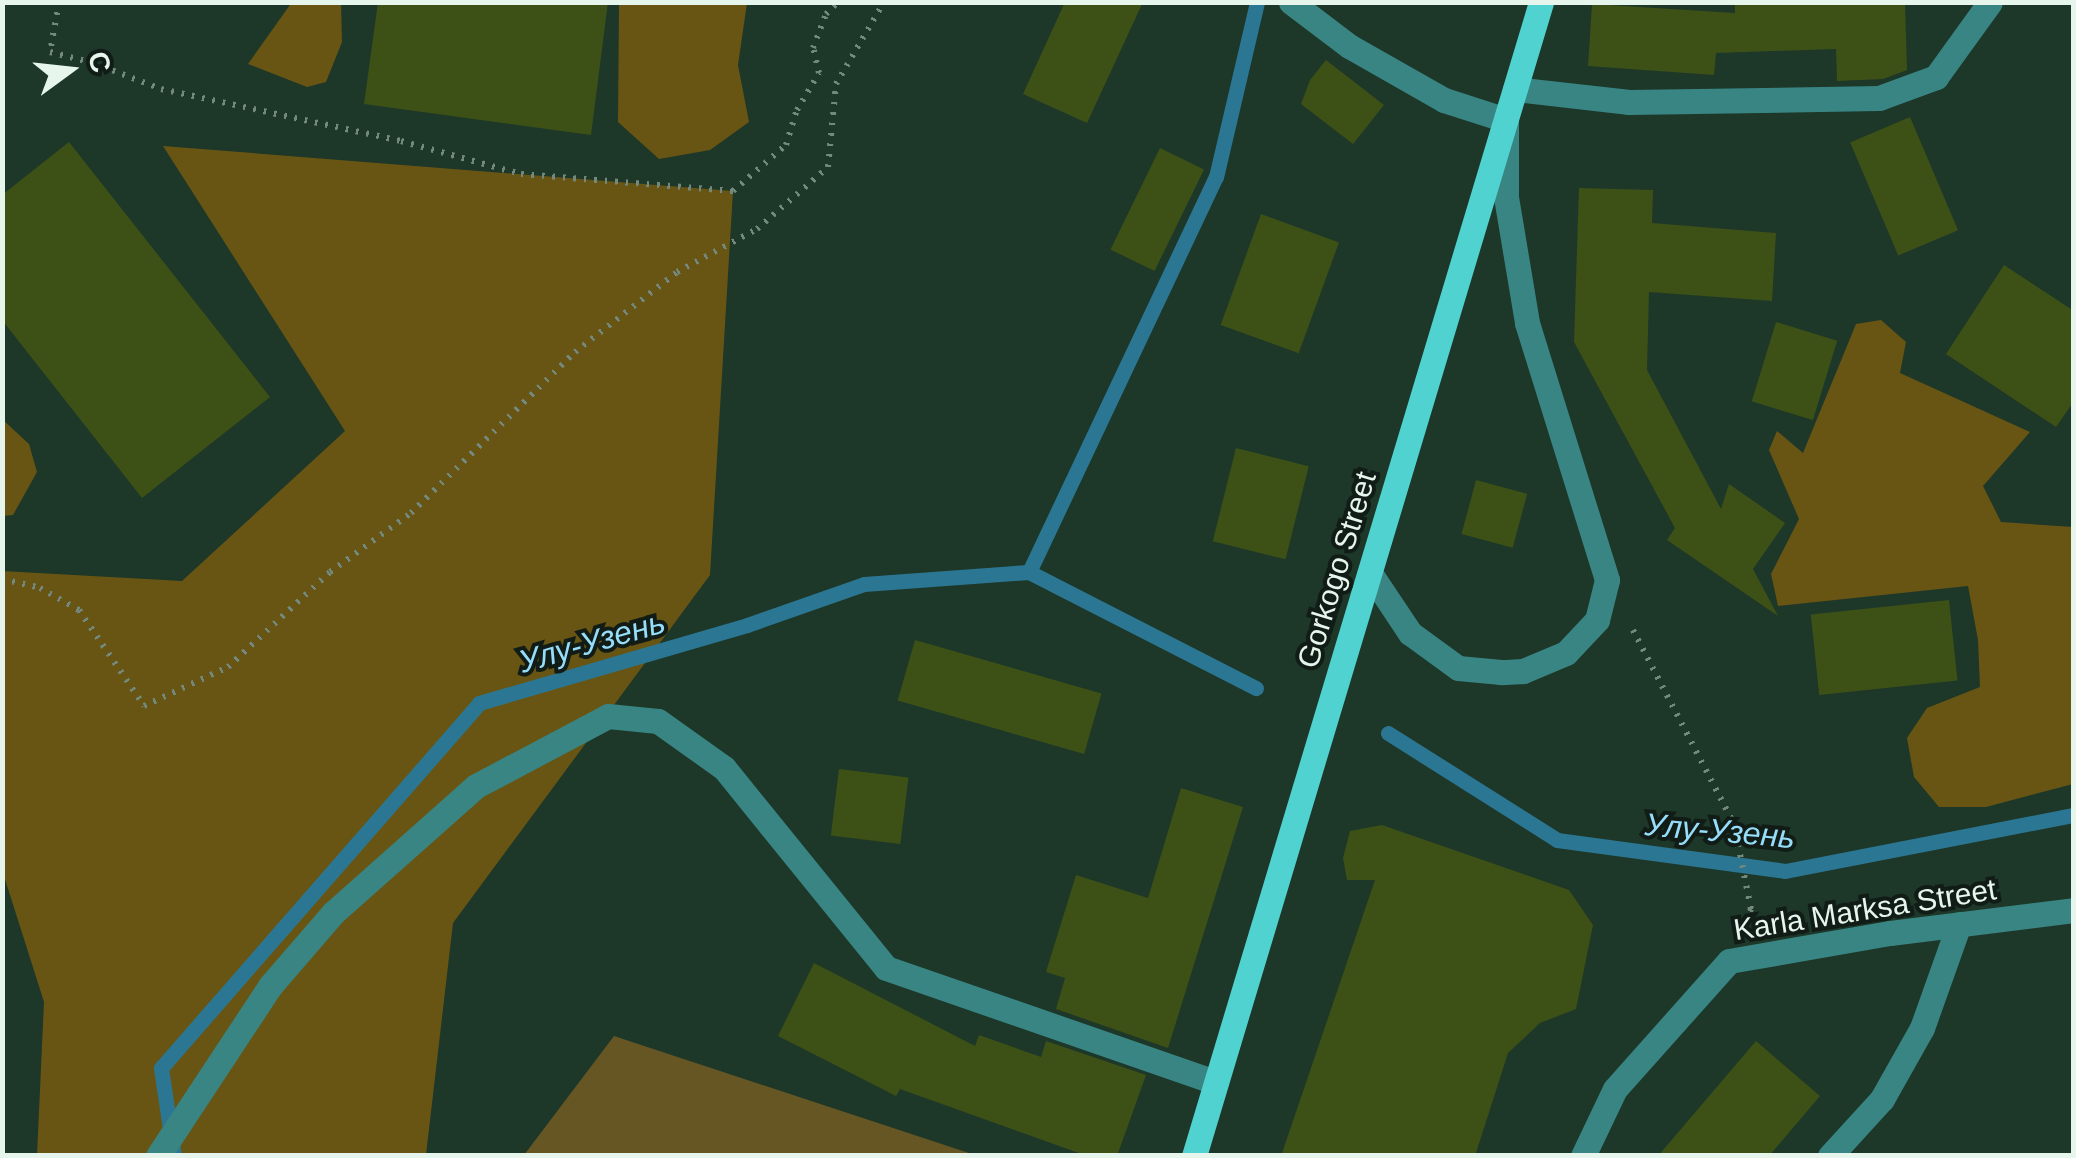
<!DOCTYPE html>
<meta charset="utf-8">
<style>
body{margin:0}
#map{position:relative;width:2076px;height:1158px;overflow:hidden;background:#1d3729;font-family:Arial,sans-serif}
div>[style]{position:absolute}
.green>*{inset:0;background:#655624}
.forest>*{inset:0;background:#685513}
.stream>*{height:15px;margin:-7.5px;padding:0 7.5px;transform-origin:7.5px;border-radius:7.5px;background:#2b7793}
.building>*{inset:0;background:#3d5117;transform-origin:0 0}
.path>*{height:6px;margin-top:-3px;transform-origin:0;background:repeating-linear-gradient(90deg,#74897d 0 2.5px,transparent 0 10.5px)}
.minor>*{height:25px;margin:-12.5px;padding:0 12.5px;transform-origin:12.5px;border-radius:12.5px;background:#388583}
.major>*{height:25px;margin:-12.5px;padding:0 12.5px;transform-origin:12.5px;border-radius:12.5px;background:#50d3d0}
span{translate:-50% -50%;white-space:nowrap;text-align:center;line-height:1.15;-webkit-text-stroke:8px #101c15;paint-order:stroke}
.street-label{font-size:30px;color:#e6f6ec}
.water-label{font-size:32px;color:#96ddfa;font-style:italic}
.frame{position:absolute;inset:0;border:5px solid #e6f6ec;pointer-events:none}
.north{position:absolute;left:20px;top:20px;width:100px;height:100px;-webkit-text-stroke:8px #101c15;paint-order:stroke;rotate:75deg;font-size:28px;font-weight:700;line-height:40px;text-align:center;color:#e6f6ec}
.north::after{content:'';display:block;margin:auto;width:35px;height:45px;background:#e6f6ec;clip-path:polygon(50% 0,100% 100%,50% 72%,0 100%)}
</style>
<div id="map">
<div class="green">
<div style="clip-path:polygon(614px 1036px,975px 1155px,524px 1155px)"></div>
</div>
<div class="forest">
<div style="clip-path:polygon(292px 2px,341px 3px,342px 42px,326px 82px,307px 87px,248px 64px)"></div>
<div style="clip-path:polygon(619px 3px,747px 3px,738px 65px,749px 122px,710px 150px,659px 159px,618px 122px)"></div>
<div style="clip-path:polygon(163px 146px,733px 191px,710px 575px,453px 923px,426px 1155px,37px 1155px,44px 1002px,3px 873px,2px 571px,182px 581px,345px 431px)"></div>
<div style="clip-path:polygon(1881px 320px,1906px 342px,1900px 373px,2030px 432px,1983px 486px,2001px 522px,2073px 527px,2073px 784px,1986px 807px,1939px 807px,1914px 777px,1907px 738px,1927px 708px,1980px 687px,1978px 640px,1968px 586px,1778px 606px,1771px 574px,1799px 519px,1769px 450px,1777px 431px,1803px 453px,1856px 324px)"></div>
<div style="clip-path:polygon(2px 419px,29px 444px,37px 472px,13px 515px,3px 516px)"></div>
</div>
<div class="stream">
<div style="left:1029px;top:572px;width:437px;rotate:-64.7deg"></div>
<div style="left:1216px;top:177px;width:180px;rotate:-76.8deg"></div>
<div style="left:1388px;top:733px;width:200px;rotate:32.3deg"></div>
<div style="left:1557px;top:840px;width:230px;rotate:7.7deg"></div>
<div style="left:1785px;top:871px;width:294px;rotate:-11deg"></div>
<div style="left:174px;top:1156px;width:89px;rotate:-98.4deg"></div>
<div style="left:161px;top:1068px;width:484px;rotate:-48.9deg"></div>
<div style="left:479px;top:703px;width:279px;rotate:-16.2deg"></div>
<div style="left:747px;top:625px;width:124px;rotate:-19.3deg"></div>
<div style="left:864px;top:584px;width:165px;rotate:-4.2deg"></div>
<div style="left:1029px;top:572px;width:255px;rotate:27.1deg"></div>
</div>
<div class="building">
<div style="clip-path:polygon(378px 2px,608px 2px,591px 135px,364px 104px)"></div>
<div style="clip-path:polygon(1065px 2px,1143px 2px,1087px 123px,1023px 94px)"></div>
<div style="clip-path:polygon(1735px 2px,1905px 2px,1907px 70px,1883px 79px,1837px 81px,1836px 49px,1716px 53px,1714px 75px,1588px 66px,1592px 4px,1735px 13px)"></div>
<div style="clip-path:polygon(1326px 60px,1384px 105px,1353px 144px,1301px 104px,1310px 80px)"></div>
<div style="left:1910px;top:117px;width:123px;height:65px;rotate:67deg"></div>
<div style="clip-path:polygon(69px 142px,270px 397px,142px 498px,2px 320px,2px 195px)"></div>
<div style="left:1160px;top:148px;width:49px;height:113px;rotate:26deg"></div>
<div style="clip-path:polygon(1579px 188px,1653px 190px,1652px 223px,1776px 233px,1772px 301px,1649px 292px,1647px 370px,1721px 509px,1729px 484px,1785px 523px,1753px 569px,1778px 616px,1667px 540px,1675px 528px,1574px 342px)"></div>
<div style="left:1261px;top:214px;width:83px;height:118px;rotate:20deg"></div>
<div style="clip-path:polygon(2004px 265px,2074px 311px,2074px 401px,2056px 427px,1946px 354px)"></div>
<div style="left:1776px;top:322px;width:64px;height:83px;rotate:17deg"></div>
<div style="left:1236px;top:448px;width:75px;height:96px;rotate:14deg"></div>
<div style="left:1476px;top:480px;width:53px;height:56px;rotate:15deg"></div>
<div style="left:1949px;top:600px;width:81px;height:139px;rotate:84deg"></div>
<div style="left:915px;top:640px;width:194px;height:63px;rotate:16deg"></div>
<div style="left:839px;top:769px;width:70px;height:67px;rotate:7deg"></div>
<div style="clip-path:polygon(1181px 788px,1243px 807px,1168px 1048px,1056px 1009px,1065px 978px,1046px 972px,1076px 875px,1148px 898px)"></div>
<div style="clip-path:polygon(1382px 825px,1569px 890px,1593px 925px,1576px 1009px,1540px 1023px,1508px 1053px,1475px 1156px,1281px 1156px,1375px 880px,1347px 880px,1343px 858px,1350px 831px)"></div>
<div style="clip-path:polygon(814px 963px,975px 1046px,979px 1035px,1041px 1057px,1046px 1041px,1146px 1075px,1117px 1156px,1087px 1156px,900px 1089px,896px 1096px,778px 1036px)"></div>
<div style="clip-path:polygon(1756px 1041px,1820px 1096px,1769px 1156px,1658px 1156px)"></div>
</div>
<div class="path">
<div style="left:59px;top:2px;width:51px;rotate:100.2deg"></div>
<div style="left:50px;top:52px;width:44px;rotate:14.3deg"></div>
<div style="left:93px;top:63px;width:73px;rotate:20.9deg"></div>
<div style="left:161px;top:89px;width:246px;rotate:12.2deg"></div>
<div style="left:401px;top:141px;width:124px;rotate:15.4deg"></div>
<div style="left:521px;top:174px;width:213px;rotate:4.6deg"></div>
<div style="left:733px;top:191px;width:70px;rotate:-41deg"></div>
<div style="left:786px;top:145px;width:37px;rotate:-73deg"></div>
<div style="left:797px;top:110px;width:43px;rotate:-59.3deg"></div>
<div style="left:819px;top:73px;width:26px;rotate:-103deg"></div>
<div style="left:813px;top:48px;width:36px;rotate:-69deg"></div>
<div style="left:826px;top:14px;width:17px;rotate:-45deg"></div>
<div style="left:2px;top:579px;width:39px;rotate:13deg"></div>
<div style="left:40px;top:588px;width:45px;rotate:29.4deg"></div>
<div style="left:79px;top:610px;width:116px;rotate:55.9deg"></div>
<div style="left:144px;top:706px;width:93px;rotate:-24.9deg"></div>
<div style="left:228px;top:667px;width:139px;rotate:-43deg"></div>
<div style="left:330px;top:572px;width:100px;rotate:-36.1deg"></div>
<div style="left:411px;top:513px;width:230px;rotate:-44.5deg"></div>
<div style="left:575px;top:352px;width:130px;rotate:-38.1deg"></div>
<div style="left:677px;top:272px;width:91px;rotate:-28.3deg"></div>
<div style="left:757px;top:229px;width:94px;rotate:-41.1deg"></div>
<div style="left:828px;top:167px;width:83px;rotate:-84.5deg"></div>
<div style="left:836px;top:84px;width:95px;rotate:-59.7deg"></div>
<div style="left:1633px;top:630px;width:219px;rotate:62.5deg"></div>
<div style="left:1734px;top:824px;width:87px;rotate:78.7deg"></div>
<div style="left:1751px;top:909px;width:12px;rotate:114deg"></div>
</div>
<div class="minor">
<div style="left:1291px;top:2px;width:73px;rotate:37.2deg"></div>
<div style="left:1349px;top:46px;width:109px;rotate:29.6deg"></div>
<div style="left:1444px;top:100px;width:65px;rotate:17.9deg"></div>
<div style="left:1506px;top:120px;width:77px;rotate:90deg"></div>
<div style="left:1506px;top:197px;width:128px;rotate:80.5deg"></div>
<div style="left:1527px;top:323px;width:269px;rotate:72.7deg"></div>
<div style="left:1607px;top:580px;width:41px;rotate:104deg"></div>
<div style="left:1597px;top:620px;width:45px;rotate:133.2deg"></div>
<div style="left:1566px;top:653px;width:47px;rotate:157.3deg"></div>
<div style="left:1523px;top:671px;width:22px;rotate:177deg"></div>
<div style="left:1501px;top:672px;width:43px;rotate:-174.7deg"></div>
<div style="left:1458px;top:668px;width:59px;rotate:-143.9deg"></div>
<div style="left:1410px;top:633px;width:72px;rotate:-123.7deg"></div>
<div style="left:1515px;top:89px;width:115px;rotate:6.5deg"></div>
<div style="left:1629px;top:102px;width:250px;rotate:-0.9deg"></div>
<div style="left:1879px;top:98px;width:61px;rotate:-20.2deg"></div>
<div style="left:1936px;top:77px;width:92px;rotate:-54.2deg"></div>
<div style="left:158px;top:1156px;width:204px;rotate:-56.6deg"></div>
<div style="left:270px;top:986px;width:96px;rotate:-49.2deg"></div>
<div style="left:333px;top:913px;width:191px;rotate:-41.6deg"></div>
<div style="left:476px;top:786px;width:149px;rotate:-27.9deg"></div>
<div style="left:608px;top:716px;width:50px;rotate:5.7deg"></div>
<div style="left:658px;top:721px;width:81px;rotate:35.5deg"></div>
<div style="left:724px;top:768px;width:257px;rotate:51deg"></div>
<div style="left:886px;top:968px;width:349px;rotate:19.1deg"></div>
<div style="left:1583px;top:1156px;width:74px;rotate:-64.5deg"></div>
<div style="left:1615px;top:1089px;width:171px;rotate:-48.3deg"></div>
<div style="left:1729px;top:961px;width:163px;rotate:-9.9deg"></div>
<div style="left:1890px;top:933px;width:185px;rotate:-7.1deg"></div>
<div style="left:1830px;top:1156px;width:77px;rotate:-47.6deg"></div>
<div style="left:1882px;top:1099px;width:81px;rotate:-60.6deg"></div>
<div style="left:1922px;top:1028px;width:110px;rotate:-70.4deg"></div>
</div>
<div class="major">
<div style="left:1194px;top:1156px;width:1205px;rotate:-73.26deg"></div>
</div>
<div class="street-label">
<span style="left:1337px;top:570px;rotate:-73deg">Gorkogo Street</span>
<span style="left:1865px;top:910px;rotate:-9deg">Karla Marksa Street</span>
</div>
<div class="water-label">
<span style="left:592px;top:642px;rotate:-16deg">Улу-Узень</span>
<span style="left:1720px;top:831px;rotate:5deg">Улу-Узень</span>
</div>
<div class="frame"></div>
<div class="north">С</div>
</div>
